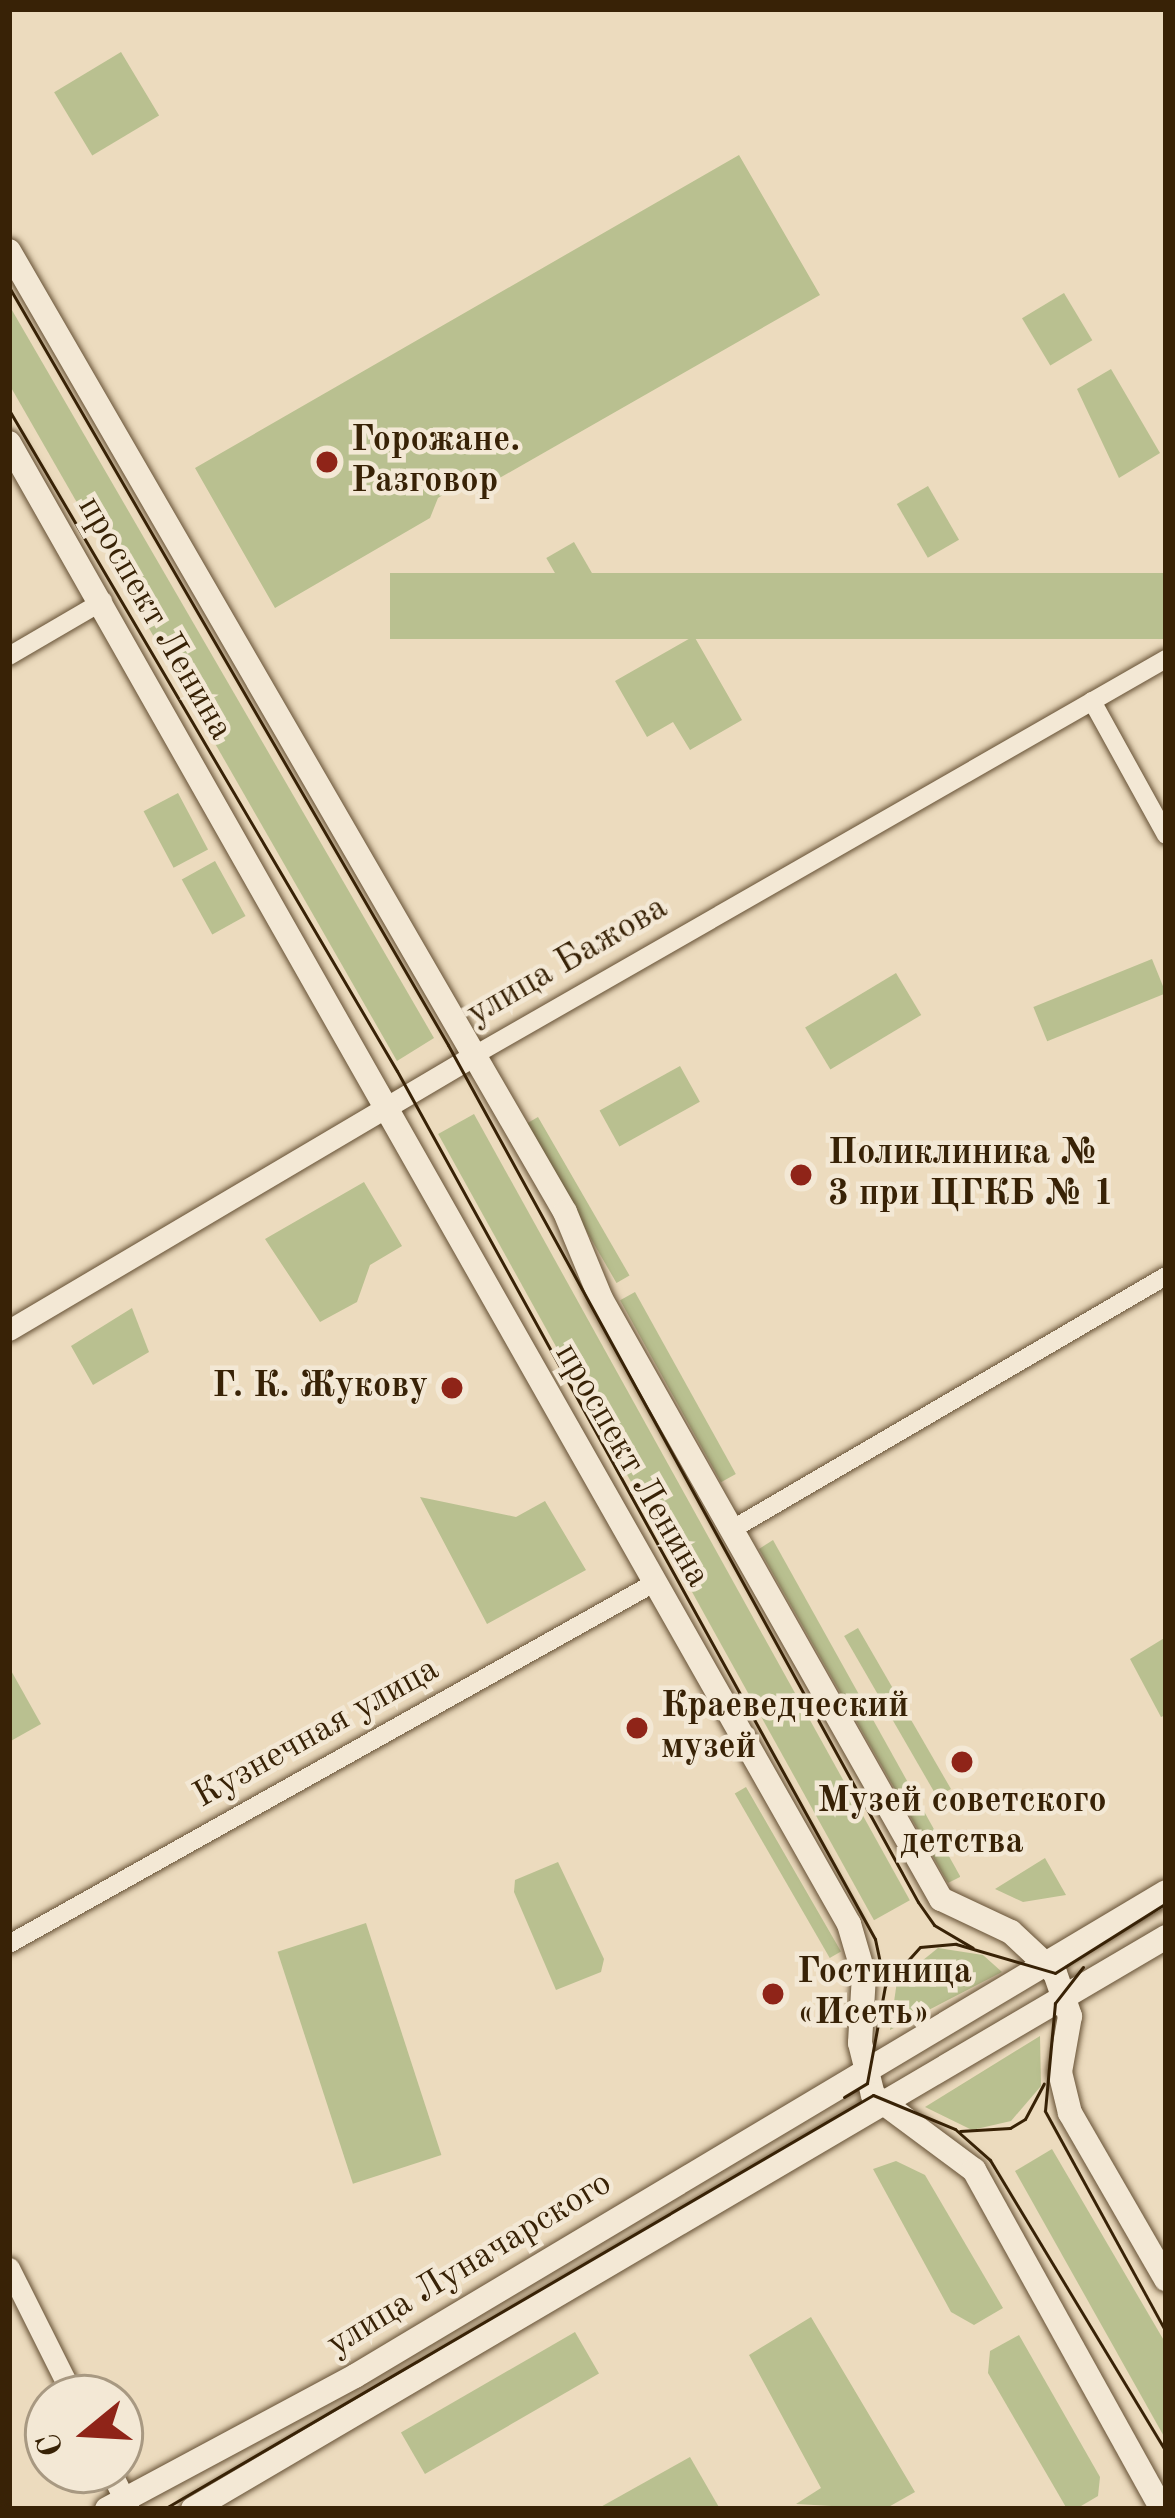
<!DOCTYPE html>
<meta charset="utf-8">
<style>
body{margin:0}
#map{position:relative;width:1175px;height:2518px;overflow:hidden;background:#ecdbbe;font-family:"Old Standard TT",serif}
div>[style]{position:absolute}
.green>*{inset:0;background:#b9c090;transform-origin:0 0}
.roads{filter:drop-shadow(0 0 3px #655034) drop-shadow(0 0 3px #655034)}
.minor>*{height:18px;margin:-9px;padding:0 9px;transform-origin:9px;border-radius:9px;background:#f3e8d5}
.tertiary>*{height:21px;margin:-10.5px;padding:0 10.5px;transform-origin:10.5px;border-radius:10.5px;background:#f3e8d5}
.secondary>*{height:24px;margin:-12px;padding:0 12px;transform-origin:12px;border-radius:12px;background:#f3e8d5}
.tram>*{height:3px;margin:-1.5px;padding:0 1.5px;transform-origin:1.5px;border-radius:1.5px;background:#382206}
.dots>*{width:33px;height:33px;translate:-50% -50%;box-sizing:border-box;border:6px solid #f3e8d5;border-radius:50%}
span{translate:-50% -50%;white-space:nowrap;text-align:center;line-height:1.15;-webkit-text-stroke:9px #f3e8d5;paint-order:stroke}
.poi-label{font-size:36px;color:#382206;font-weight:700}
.left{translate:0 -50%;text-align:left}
.right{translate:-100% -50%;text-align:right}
.street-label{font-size:36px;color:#382206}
.frame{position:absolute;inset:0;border:12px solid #382206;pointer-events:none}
.north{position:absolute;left:24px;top:2374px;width:120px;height:120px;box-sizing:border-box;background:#f3e8d5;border:3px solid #a89982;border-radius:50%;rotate:252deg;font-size:33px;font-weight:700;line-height:48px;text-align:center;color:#382206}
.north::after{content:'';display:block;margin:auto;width:42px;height:54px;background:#8f2418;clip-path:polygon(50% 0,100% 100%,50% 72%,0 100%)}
</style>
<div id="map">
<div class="green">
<div style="left:121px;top:52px;width:74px;height:78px;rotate:59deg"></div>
<div style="clip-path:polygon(739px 155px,820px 295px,482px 488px,463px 482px,438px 498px,430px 518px,275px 608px,195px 468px)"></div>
<div style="left:1064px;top:293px;width:55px;height:49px;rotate:59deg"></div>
<div style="clip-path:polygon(9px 305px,434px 1038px,397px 1061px,9px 384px)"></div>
<div style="clip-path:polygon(1111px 369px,1160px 453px,1119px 478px,1077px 389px)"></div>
<div style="left:928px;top:486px;width:62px;height:36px;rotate:60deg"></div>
<div style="left:574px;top:542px;width:93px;height:32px;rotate:60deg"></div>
<div style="left:1166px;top:573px;width:66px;height:776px;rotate:90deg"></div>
<div style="clip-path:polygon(694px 636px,742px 720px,690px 750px,673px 722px,647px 737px,615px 681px)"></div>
<div style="left:178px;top:793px;width:64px;height:39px;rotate:62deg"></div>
<div style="left:215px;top:861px;width:63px;height:38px;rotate:61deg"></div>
<div style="left:1152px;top:959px;width:37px;height:128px;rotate:68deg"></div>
<div style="left:896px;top:973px;width:49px;height:106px;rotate:59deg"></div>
<div style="left:680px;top:1066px;width:41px;height:92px;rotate:61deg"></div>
<div style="left:474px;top:1114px;width:899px;height:41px;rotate:61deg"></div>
<div style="left:538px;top:1117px;width:183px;height:15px;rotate:60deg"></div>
<div style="clip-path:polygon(364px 1182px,402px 1246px,370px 1265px,357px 1302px,320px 1322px,265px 1239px)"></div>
<div style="left:635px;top:1292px;width:208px;height:17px;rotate:61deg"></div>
<div style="clip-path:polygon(132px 1308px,149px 1352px,93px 1385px,71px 1346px)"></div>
<div style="clip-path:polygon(420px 1497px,516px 1517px,545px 1501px,586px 1570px,487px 1624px)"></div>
<div style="clip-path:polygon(773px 1540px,960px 1876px,960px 1877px,948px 1883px,759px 1549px)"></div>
<div style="left:858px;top:1628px;width:186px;height:16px;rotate:60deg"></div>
<div style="clip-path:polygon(1166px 1637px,1166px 1715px,1161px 1717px,1130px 1659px)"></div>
<div style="clip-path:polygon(9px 1667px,41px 1724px,9px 1742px)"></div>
<div style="left:746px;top:1787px;width:190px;height:13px;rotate:60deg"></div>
<div style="clip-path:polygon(1045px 1858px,1066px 1895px,1023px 1902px,995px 1889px)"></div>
<div style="clip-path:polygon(558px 1862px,604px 1959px,601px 1972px,556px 1990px,514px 1892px,515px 1880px)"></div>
<div style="left:366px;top:1923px;width:244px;height:93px;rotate:72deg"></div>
<div style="clip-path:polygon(938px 1948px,983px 1955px,1002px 1972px,890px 2030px,897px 1981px)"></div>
<div style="clip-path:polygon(1040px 2036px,1041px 2086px,1011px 2121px,972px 2130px,925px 2107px)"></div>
<div style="clip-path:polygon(1052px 2149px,1166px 2344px,1166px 2440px,1015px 2171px)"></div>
<div style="clip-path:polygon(896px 2161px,925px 2175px,1003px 2308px,974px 2325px,951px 2312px,873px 2169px)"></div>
<div style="clip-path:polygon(811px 2317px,915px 2492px,885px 2509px,796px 2504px,821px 2488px,749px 2355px)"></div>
<div style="left:575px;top:2332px;width:48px;height:201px;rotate:60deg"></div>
<div style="clip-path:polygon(1019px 2335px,1100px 2477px,1098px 2496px,1076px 2509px,1067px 2509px,988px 2373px,990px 2351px)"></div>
<div style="clip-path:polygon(690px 2457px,720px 2509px,597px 2509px)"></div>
</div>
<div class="roads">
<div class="minor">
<div style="left:9px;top:656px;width:109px;rotate:-30.3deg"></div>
<div style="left:1092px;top:701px;width:153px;rotate:61.1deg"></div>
<div style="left:473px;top:1056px;width:799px;rotate:-29.81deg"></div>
<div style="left:731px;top:1530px;width:504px;rotate:-30.28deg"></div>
<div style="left:9px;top:1944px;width:741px;rotate:-29.23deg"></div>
</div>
<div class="tertiary">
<div style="left:9px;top:1330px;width:539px;rotate:-30.56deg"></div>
<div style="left:9px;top:2268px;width:145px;rotate:63.4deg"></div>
<div style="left:110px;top:2470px;width:43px;rotate:64deg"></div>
</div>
<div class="secondary">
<div style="left:9px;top:251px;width:1110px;rotate:59.95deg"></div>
<div style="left:565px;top:1212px;width:94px;rotate:67.5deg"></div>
<div style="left:601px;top:1299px;width:690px;rotate:60.46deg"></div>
<div style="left:941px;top:1899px;width:77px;rotate:25.2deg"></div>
<div style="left:1011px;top:1932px;width:60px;rotate:43deg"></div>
<div style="left:1055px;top:1973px;width:46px;rotate:70.8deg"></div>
<div style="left:1070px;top:2016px;width:57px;rotate:100.1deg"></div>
<div style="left:1060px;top:2072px;width:42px;rotate:76.3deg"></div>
<div style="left:1070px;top:2113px;width:192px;rotate:60deg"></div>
<div style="left:9px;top:443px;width:1703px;rotate:60.44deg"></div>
<div style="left:849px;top:1924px;width:53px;rotate:73.6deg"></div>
<div style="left:864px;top:1975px;width:68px;rotate:93.4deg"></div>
<div style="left:860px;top:2043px;width:54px;rotate:76deg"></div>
<div style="left:873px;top:2095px;width:126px;rotate:36.6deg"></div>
<div style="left:974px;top:2170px;width:388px;rotate:61deg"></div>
<div style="left:107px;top:2509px;width:281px;rotate:-28.2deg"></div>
<div style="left:355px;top:2376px;width:944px;rotate:-30.83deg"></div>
<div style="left:193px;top:2509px;width:1129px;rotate:-30.45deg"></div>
</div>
</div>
<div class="tram">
<div style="left:9px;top:287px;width:876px;rotate:59.92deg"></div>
<div style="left:448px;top:1045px;width:977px;rotate:61.26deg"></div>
<div style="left:918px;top:1902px;width:28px;rotate:55deg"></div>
<div style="left:934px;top:1925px;width:45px;rotate:30.5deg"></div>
<div style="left:9px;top:410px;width:766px;rotate:59.59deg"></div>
<div style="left:397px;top:1071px;width:991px;rotate:61.16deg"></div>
<div style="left:875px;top:1939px;width:48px;rotate:78deg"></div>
<div style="left:1083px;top:1967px;width:46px;rotate:127.9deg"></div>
<div style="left:1055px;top:2003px;width:108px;rotate:95.3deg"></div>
<div style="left:1045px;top:2111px;width:252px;rotate:61.3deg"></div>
<div style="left:844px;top:2097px;width:27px;rotate:-31deg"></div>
<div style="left:867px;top:2083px;width:99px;rotate:-79.5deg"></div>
<div style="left:885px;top:1986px;width:52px;rotate:-48.1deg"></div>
<div style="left:920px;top:1947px;width:36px;rotate:-5deg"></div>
<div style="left:956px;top:1944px;width:103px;rotate:16.3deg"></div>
<div style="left:1055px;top:1973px;width:131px;rotate:-32.2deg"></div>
<div style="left:960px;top:2131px;width:50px;rotate:-3.4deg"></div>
<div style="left:1010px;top:2128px;width:17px;rotate:-31deg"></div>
<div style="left:1025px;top:2119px;width:40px;rotate:-62deg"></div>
<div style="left:164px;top:2509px;width:821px;rotate:-30.28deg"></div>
<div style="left:873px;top:2095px;width:89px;rotate:22.5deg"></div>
<div style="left:955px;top:2129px;width:47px;rotate:41.5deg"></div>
<div style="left:990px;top:2160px;width:341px;rotate:58.9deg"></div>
</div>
<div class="dots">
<div style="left:327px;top:462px;background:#8f2418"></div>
<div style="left:801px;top:1175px;background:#8f2418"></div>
<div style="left:452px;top:1388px;background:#8f2418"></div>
<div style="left:637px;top:1728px;background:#8f2418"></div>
<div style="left:962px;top:1762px;background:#8f2418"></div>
<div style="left:773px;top:1994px;background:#8f2418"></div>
</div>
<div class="poi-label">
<span class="left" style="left:351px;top:462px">Горожане.<br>Разговор</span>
<span class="left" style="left:828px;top:1175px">Поликлиника №<br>3 при ЦГКБ № 1</span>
<span class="right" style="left:428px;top:1388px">Г. К. Жукову</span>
<span class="left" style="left:661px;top:1728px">Краеведческий<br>музей</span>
<span style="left:962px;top:1823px">Музей советского<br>детства</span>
<span class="left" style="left:797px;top:1994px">Гостиница<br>«Исеть»</span>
</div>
<div class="street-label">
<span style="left:154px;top:619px;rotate:60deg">проспект Ленина</span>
<span style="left:568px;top:962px;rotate:-30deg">улица Бажова</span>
<span style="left:631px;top:1466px;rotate:60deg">проспект Ленина</span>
<span style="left:317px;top:1734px;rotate:-29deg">Кузнечная улица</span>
<span style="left:470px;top:2265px;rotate:-31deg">улица Луначарского</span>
</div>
<div class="frame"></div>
<div class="north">С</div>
</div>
